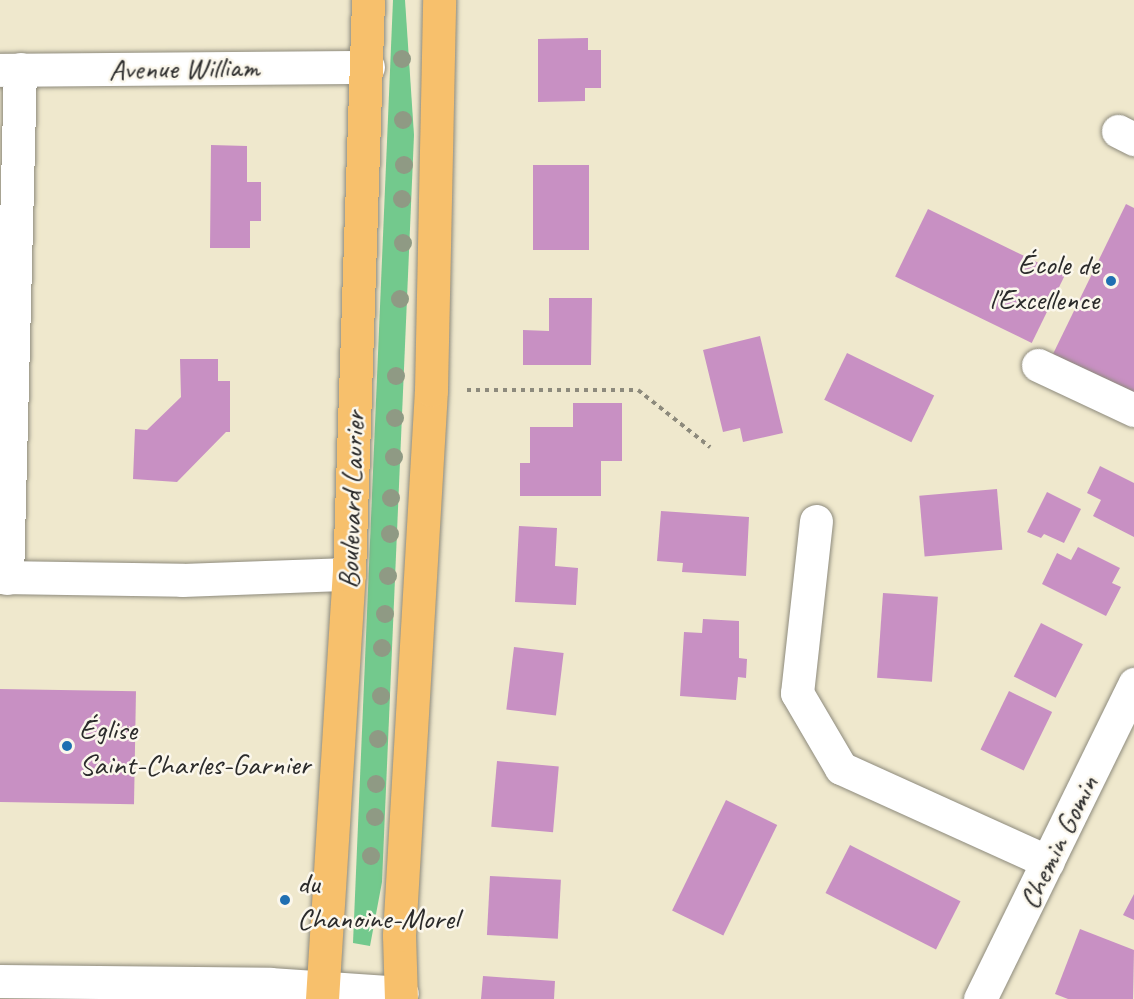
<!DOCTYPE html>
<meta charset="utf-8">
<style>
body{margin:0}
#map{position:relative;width:1134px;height:999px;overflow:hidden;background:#efe8cd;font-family:Caveat,sans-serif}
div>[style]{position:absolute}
.green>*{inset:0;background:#73c98d}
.building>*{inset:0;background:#c890c3;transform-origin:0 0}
.path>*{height:4px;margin-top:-2px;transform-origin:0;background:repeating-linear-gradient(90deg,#8d8a7c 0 4.5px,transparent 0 9px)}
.roads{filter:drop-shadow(0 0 2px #8d8a7c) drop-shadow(0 0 2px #8d8a7c)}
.minor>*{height:33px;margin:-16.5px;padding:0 16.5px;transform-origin:16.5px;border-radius:16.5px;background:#fff}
.major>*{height:33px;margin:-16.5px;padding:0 16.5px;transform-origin:16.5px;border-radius:16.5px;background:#f7c06c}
.trees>*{width:18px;height:18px;margin:-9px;border-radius:50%;background:#8f9a84}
.dots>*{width:16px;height:16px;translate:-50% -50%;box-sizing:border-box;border:3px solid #fbf7ec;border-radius:50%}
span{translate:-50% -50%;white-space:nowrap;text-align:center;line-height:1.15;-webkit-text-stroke:5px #fbf7ec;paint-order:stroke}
.street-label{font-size:30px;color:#2b2b2b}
.poi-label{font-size:30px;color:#2b2b2b}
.right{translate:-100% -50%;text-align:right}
.left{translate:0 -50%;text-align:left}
</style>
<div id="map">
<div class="green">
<div style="clip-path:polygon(393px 0,405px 0,414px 135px,382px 882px,370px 946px,353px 943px)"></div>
</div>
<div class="building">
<div style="clip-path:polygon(588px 38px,588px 50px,601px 50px,601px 88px,585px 88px,585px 101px,538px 102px,538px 39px)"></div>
<div style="clip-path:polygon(211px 145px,247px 146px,247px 182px,261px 182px,261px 221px,250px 221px,250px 248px,210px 248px)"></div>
<div style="left:533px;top:165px;width:56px;height:85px"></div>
<div style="clip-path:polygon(1126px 204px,1134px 208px,1134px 392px,1053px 354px)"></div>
<div style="left:928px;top:209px;width:152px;height:75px;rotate:26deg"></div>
<div style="clip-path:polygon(549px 298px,592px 298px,591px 365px,523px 365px,523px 330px,549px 331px)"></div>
<div style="clip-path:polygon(760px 336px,783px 433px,743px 442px,740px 428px,723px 432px,703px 350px)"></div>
<div style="left:847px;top:353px;width:97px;height:52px;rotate:26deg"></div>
<div style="clip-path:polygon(180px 359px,218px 359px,218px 381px,230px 381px,230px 432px,226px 432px,177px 482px,133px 479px,135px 429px,147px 430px,181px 397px)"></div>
<div style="clip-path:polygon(573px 403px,622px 403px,622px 461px,601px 461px,601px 496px,520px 496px,520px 463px,530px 463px,530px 427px,573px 427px)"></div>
<div style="clip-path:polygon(1100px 466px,1134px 483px,1134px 537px,1093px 516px,1101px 500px,1087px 493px)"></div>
<div style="left:997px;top:489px;width:61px;height:78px;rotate:85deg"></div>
<div style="clip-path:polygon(1047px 492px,1081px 509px,1064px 543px,1044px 534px,1041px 538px,1027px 532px)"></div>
<div style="clip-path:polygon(661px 511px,749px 517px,746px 576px,682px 572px,683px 563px,657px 561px)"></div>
<div style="clip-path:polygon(519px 526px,557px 528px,555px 566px,578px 568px,576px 605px,515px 602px)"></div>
<div style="clip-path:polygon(1078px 547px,1120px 568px,1112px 583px,1121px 587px,1106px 616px,1042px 584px,1057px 553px,1071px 560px)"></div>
<div style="left:883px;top:593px;width:55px;height:85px;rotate:4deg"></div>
<div style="clip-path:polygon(703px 619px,739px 621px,739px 658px,747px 659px,746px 678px,738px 677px,736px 700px,680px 696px,684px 632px,702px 633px)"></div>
<div style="left:1041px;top:623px;width:47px;height:60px;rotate:27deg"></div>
<div style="left:514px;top:647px;width:50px;height:63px;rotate:7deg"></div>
<div style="left:0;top:689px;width:136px;height:113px;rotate:1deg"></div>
<div style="left:1009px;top:691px;width:48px;height:65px;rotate:26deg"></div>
<div style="left:497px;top:761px;width:62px;height:66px;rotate:5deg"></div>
<div style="left:726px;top:800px;width:57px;height:123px;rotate:26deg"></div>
<div style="left:850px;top:845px;width:124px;height:54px;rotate:27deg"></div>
<div style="left:490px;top:876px;width:71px;height:59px;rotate:3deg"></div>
<div style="clip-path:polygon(1134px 894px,1134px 920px,1123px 915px)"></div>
<div style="clip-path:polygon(1080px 929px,1134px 950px,1133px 999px,1068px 999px,1055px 994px)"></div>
<div style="clip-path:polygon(483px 976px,555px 981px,554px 999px,481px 999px)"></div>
</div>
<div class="path">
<div style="left:467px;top:390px;width:171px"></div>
<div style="left:638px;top:390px;width:92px;rotate:38.4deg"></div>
</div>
<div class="roads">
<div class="minor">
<div style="left:0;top:70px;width:368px;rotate:-0.5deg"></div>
<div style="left:1118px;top:131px;width:18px;rotate:27deg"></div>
<div style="left:1038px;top:365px;width:106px;rotate:25.1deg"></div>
<div style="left:816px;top:521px;width:173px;rotate:96.3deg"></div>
<div style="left:797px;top:693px;width:87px;rotate:59.6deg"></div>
<div style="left:841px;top:768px;width:227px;rotate:24.4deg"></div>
<div style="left:0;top:577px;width:182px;rotate:0.9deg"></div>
<div style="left:182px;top:580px;width:167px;rotate:-2.1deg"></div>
<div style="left:7px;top:578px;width:509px;rotate:-88.54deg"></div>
<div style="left:0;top:981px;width:270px;rotate:0.6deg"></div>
<div style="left:270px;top:984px;width:132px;rotate:3.9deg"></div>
<div style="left:980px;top:999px;width:351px;rotate:-63.9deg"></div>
</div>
<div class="major">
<div style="left:322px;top:999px;width:426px;rotate:-86.4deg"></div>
<div style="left:349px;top:574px;width:574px;rotate:-88.1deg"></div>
<div style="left:401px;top:999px;width:64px;rotate:-91.8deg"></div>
<div style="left:399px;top:935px;width:546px;rotate:-86.64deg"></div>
<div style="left:431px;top:390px;width:390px;rotate:-88.8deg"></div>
</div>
</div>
<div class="trees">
<div style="left:402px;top:59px"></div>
<div style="left:403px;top:120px"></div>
<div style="left:404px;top:165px"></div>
<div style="left:402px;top:199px"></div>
<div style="left:403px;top:243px"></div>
<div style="left:400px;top:299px"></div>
<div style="left:396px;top:376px"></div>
<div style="left:395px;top:418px"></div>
<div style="left:394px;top:457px"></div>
<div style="left:391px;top:498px"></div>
<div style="left:390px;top:534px"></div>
<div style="left:388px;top:576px"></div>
<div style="left:385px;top:614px"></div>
<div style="left:382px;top:648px"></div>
<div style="left:381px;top:696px"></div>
<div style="left:378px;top:739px"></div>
<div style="left:376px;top:784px"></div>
<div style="left:375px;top:817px"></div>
<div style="left:371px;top:856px"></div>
</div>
<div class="dots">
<div style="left:1111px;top:281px;background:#1f6fb2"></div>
<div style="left:67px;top:746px;background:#1f6fb2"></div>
<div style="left:285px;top:900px;background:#1f6fb2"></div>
</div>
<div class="street-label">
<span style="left:184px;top:68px;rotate:-1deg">Avenue William</span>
<span style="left:351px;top:500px;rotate:-88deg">Boulevard Laurier</span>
<span style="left:1058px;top:842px;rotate:-64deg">Chemin Gomin</span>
</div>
<div class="poi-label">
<span class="right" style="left:1099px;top:281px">École de<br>l'Excellence</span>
<span class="left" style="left:79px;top:746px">Église<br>Saint-Charles-Garnier</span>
<span class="left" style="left:297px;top:900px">du<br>Chanoine-Morel</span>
</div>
</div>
